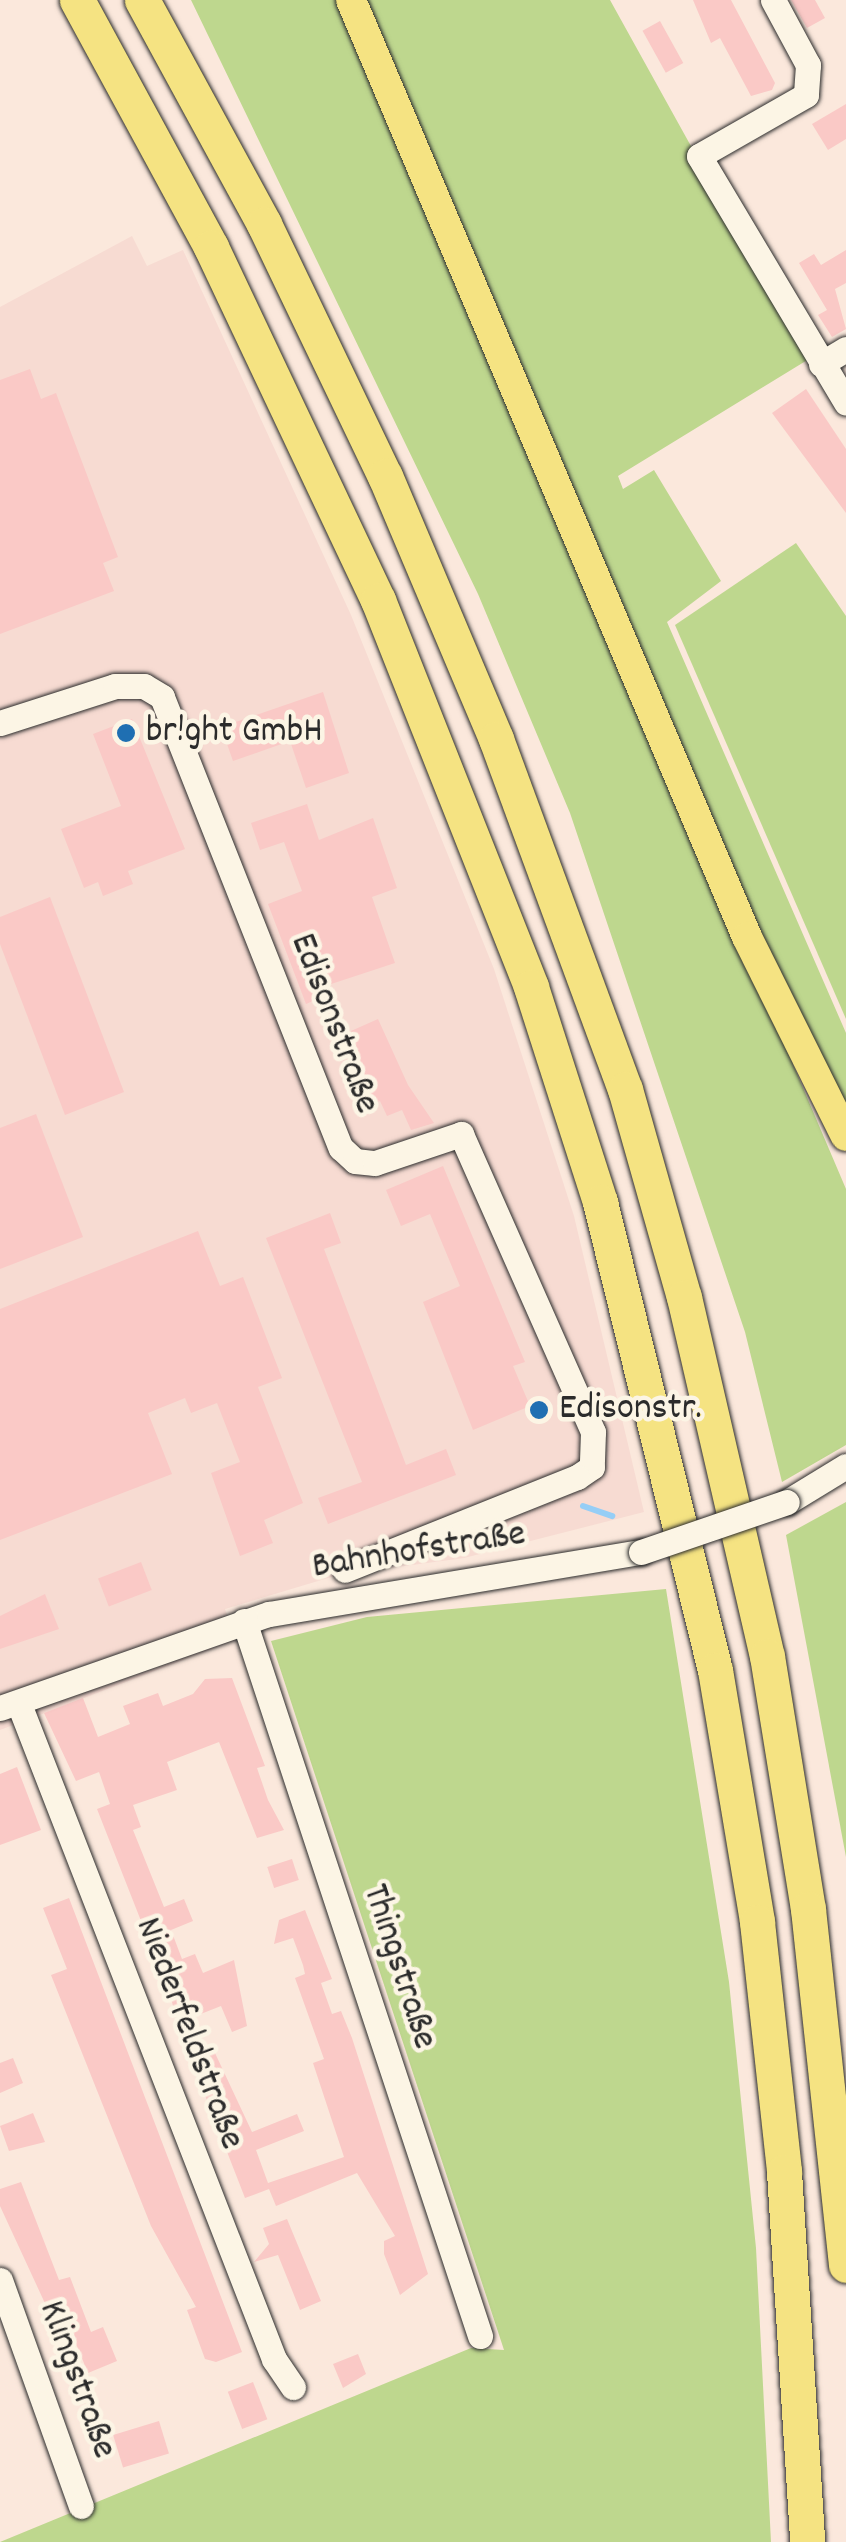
<!DOCTYPE html>
<meta charset="utf-8">
<style>
body{margin:0}
#map{position:relative;width:846px;height:2542px;overflow:hidden;background:#fbe8dc;font-family:Dekko,sans-serif}
div>[style]{position:absolute}
.built>*{inset:0;background:#f7dbd2}
.green>*{inset:0;background:#bed78e}
.stream>*{height:6px;margin:-3px;padding:0 3px;transform-origin:3px;border-radius:3px;background:#96cef6}
.building>*{inset:0;background:#fac9c6;transform-origin:0 0}
.roads{filter:drop-shadow(0 0 2px #2b2b2b) drop-shadow(0 0 2px #2b2b2b)}
.minor>*{height:25px;margin:-12.5px;padding:0 12.5px;transform-origin:12.5px;border-radius:12.5px;background:#fcf5e5}
.major>*{height:30px;margin:-15px;padding:0 15px;transform-origin:15px;border-radius:15px;background:#f5e382}
.highway>*{height:35px;margin:-17.5px;padding:0 17.5px;transform-origin:17.5px;border-radius:17.5px;background:#f5e382}
.bridges{filter:drop-shadow(0 0 2px #2b2b2b) drop-shadow(0 0 2px #2b2b2b)}
.minor-bridge>*{height:25px;margin:-12.5px;padding:0 12.5px;transform-origin:12.5px;border-radius:12.5px;background:#fcf5e5}
.dots>*{width:28px;height:28px;translate:-50% -50%;box-sizing:border-box;border:5px solid #fcf5e5;border-radius:50%}
span{translate:-50% -50%;white-space:nowrap;text-align:center;line-height:1.15;-webkit-text-stroke:9px #fcf5e5;paint-order:stroke}
.poi-label{font-size:38px;color:#2b2b2b}
.left{translate:0 -50%;text-align:left}
.street-label{font-size:38px;color:#2b2b2b}
</style>
<div id="map">
<div class="built">
<div style="clip-path:polygon(132px 236px,147px 266px,183px 250px,351px 615px,494px 969px,574px 1216px,644px 1512px,464px 1558px,338px 1575px,225px 1609px,236px 1640px,0 1730px,0 307px)"></div>
</div>
<div class="green">
<div style="clip-path:polygon(191px 0,340px 0,846px 1189px,846px 1445px,782px 1482px,745px 1332px,570px 813px,478px 594px)"></div>
<div style="clip-path:polygon(365px 0,610px 0,809px 359px,618px 476px,623px 489px,654px 470px,721px 581px,667px 622px,846px 1033px,846px 1110px,791px 1004px)"></div>
<div style="clip-path:polygon(796px 543px,846px 616px,846px 1019px,675px 625px)"></div>
<div style="clip-path:polygon(846px 1502px,846px 1857px,786px 1535px)"></div>
<div style="clip-path:polygon(666px 1589px,729px 1982px,756px 2248px,771px 2542px,0 2542px,471px 2348px,504px 2350px,271px 1641px,367px 1617px)"></div>
</div>
<div class="stream">
<div style="left:583px;top:1506px;width:31px;rotate:19deg"></div>
</div>
<div class="building">
<div style="clip-path:polygon(693px 0,731px 0,775px 83px,772px 90px,751px 96px,720px 38px,711px 43px)"></div>
<div style="clip-path:polygon(791px 0,815px 0,825px 18px,807px 28px)"></div>
<div style="left:660px;top:21px;width:48px;height:20px;rotate:61deg"></div>
<div style="clip-path:polygon(846px 104px,846px 139px,828px 150px,812px 124px)"></div>
<div style="clip-path:polygon(846px 250px,846px 283px,835px 289px,846px 329px,832px 337px,818px 315px,827px 310px,799px 263px,814px 254px,821px 265px)"></div>
<div style="clip-path:polygon(30px 369px,41px 399px,56px 393px,118px 557px,103px 563px,114px 591px,0 634px,0 380px)"></div>
<div style="clip-path:polygon(806px 389px,846px 449px,846px 513px,772px 413px)"></div>
<div style="clip-path:polygon(323px 692px,349px 773px,306px 788px,290px 741px,233px 761px,221px 727px)"></div>
<div style="clip-path:polygon(132px 719px,185px 849px,128px 871px,133px 884px,103px 896px,98px 882px,84px 888px,61px 829px,121px 806px,93px 734px)"></div>
<div style="clip-path:polygon(307px 804px,319px 840px,373px 818px,397px 888px,372px 897px,395px 963px,319px 988px,322px 997px,306px 1004px,268px 904px,302px 891px,284px 842px,260px 850px,251px 823px)"></div>
<div style="clip-path:polygon(50px 897px,124px 1092px,65px 1115px,0 944px,0 917px)"></div>
<div style="clip-path:polygon(378px 1019px,408px 1085px,434px 1123px,411px 1130px,402px 1110px,387px 1116px,380px 1101px,371px 1105px,342px 1035px)"></div>
<div style="clip-path:polygon(36px 1114px,83px 1237px,0 1269px,0 1128px)"></div>
<div style="clip-path:polygon(443px 1166px,525px 1362px,513px 1366px,530px 1406px,473px 1430px,423px 1302px,460px 1286px,430px 1214px,401px 1226px,386px 1190px)"></div>
<div style="clip-path:polygon(330px 1213px,341px 1243px,324px 1249px,406px 1465px,446px 1449px,456px 1475px,328px 1524px,318px 1498px,362px 1482px,266px 1238px)"></div>
<div style="clip-path:polygon(198px 1231px,220px 1286px,243px 1277px,282px 1378px,258px 1387px,303px 1503px,264px 1520px,273px 1543px,240px 1556px,211px 1473px,240px 1462px,217px 1403px,191px 1413px,185px 1398px,148px 1413px,172px 1474px,0 1540px,0 1309px)"></div>
<div style="left:141px;top:1562px;width:30px;height:46px;rotate:69deg"></div>
<div style="clip-path:polygon(45px 1594px,59px 1629px,0 1649px,0 1616px)"></div>
<div style="clip-path:polygon(232px 1678px,265px 1766px,257px 1768px,268px 1800px,284px 1830px,257px 1838px,219px 1742px,167px 1762px,177px 1790px,133px 1805px,141px 1827px,133px 1830px,164px 1907px,184px 1899px,193px 1921px,171px 1930px,182px 1959px,195px 1954px,203px 1973px,234px 1960px,247px 2026px,232px 2032px,221px 2006px,178px 2023px,149px 1923px,143px 1926px,97px 1809px,110px 1804px,99px 1772px,76px 1781px,44px 1713px,83px 1698px,98px 1737px,130px 1724px,123px 1706px,158px 1693px,163px 1706px,193px 1694px,205px 1679px)"></div>
<div style="clip-path:polygon(17px 1767px,41px 1830px,0 1845px,0 1774px)"></div>
<div style="left:292px;top:1859px;width:22px;height:26px;rotate:72deg"></div>
<div style="clip-path:polygon(69px 1898px,242px 2352px,216px 2362px,205px 2359px,187px 2310px,196px 2307px,151px 2226px,51px 1975px,67px 1969px,43px 1908px)"></div>
<div style="clip-path:polygon(305px 1910px,332px 1979px,321px 1983px,332px 2014px,341px 2011px,352px 2038px,428px 2274px,400px 2295px,384px 2254px,384px 2241px,395px 2236px,357px 2173px,276px 2206px,269px 2189px,245px 2198px,192px 2062px,215px 2053px,252px 2132px,297px 2114px,304px 2131px,256px 2150px,268px 2183px,344px 2157px,313px 2063px,324px 2059px,295px 1978px,305px 1974px,303px 1965px,293px 1938px,274px 1944px,279px 1920px)"></div>
<div style="clip-path:polygon(13px 2058px,23px 2083px,0 2093px,0 2063px)"></div>
<div style="clip-path:polygon(33px 2113px,45px 2142px,9px 2151px,0 2126px)"></div>
<div style="clip-path:polygon(21px 2182px,59px 2280px,70px 2277px,91px 2332px,103px 2327px,117px 2361px,88px 2373px,72px 2334px,61px 2338px,0 2206px,0 2189px)"></div>
<div style="clip-path:polygon(287px 2219px,321px 2301px,300px 2310px,278px 2255px,254px 2262px,269px 2244px,263px 2228px)"></div>
<div style="clip-path:polygon(358px 2354px,366px 2374px,343px 2388px,333px 2364px)"></div>
<div style="left:253px;top:2382px;width:40px;height:27px;rotate:69deg"></div>
<div style="left:159px;top:2421px;width:34px;height:48px;rotate:73deg"></div>
</div>
<div class="roads">
<div class="minor">
<div style="left:773px;top:0;width:74px;rotate:61.7deg"></div>
<div style="left:808px;top:65px;width:30px;rotate:94deg"></div>
<div style="left:806px;top:95px;width:123px;rotate:150.3deg"></div>
<div style="left:699px;top:156px;width:287px;rotate:59.2deg"></div>
<div style="left:821px;top:364px;width:29px;rotate:-31deg"></div>
<div style="left:0;top:723px;width:121px;rotate:-17.8deg"></div>
<div style="left:115px;top:686px;width:29px"></div>
<div style="left:144px;top:686px;width:21px;rotate:31deg"></div>
<div style="left:162px;top:697px;width:485px;rotate:68.4deg"></div>
<div style="left:341px;top:1148px;width:19px;rotate:43deg"></div>
<div style="left:355px;top:1161px;width:20px;rotate:6deg"></div>
<div style="left:375px;top:1163px;width:91px;rotate:-18.6deg"></div>
<div style="left:461px;top:1134px;width:326px;rotate:66.1deg"></div>
<div style="left:593px;top:1432px;width:35px;rotate:92deg"></div>
<div style="left:592px;top:1467px;width:18px;rotate:146deg"></div>
<div style="left:577px;top:1477px;width:250px;rotate:158.2deg"></div>
<div style="left:787px;top:1502px;width:69px;rotate:-31.4deg"></div>
<div style="left:244px;top:1621px;width:753px;rotate:71.73deg"></div>
<div style="left:19px;top:1704px;width:703px;rotate:68.73deg"></div>
<div style="left:274px;top:2359px;width:34px;rotate:56deg"></div>
<div style="left:0;top:1708px;width:285px;rotate:-19.3deg"></div>
<div style="left:269px;top:1614px;width:377px;rotate:-9.5deg"></div>
<div style="left:0;top:2280px;width:240px;rotate:70.3deg"></div>
</div>
<div class="major">
<div style="left:351px;top:0;width:1017px;rotate:67.09deg"></div>
<div style="left:747px;top:937px;width:222px;rotate:63.6deg"></div>
</div>
<div class="highway">
<div style="left:77px;top:0;width:281px;rotate:61.5deg"></div>
<div style="left:211px;top:247px;width:391px;rotate:64.7deg"></div>
<div style="left:378px;top:600px;width:416px;rotate:68.4deg"></div>
<div style="left:531px;top:987px;width:226px;rotate:72.2deg"></div>
<div style="left:600px;top:1202px;width:482px;rotate:76.2deg"></div>
<div style="left:715px;top:1670px;width:255px;rotate:80.5deg"></div>
<div style="left:757px;top:1922px;width:251px;rotate:83.8deg"></div>
<div style="left:784px;top:2172px;width:371px;rotate:86.4deg"></div>
<div style="left:142px;top:0;width:255px;rotate:61.4deg"></div>
<div style="left:264px;top:224px;width:280px;rotate:64.4deg"></div>
<div style="left:385px;top:476px;width:285px;rotate:67.1deg"></div>
<div style="left:496px;top:739px;width:373px;rotate:69.8deg"></div>
<div style="left:625px;top:1089px;width:216px;rotate:74.2deg"></div>
<div style="left:684px;top:1297px;width:368px;rotate:77deg"></div>
<div style="left:767px;top:1656px;width:256px;rotate:80.8deg"></div>
<div style="left:808px;top:1909px;width:358px;rotate:83.9deg"></div>
</div>
</div>
<div class="bridges">
<div class="minor-bridge">
<div style="left:641px;top:1552px;width:154px;rotate:-18.9deg"></div>
</div>
</div>
<div class="dots">
<div style="left:126px;top:733px;background:#1f6fb2"></div>
<div style="left:539px;top:1410px;background:#1f6fb2"></div>
</div>
<div class="poi-label">
<span class="left" style="left:146px;top:733px">br!ght GmbH</span>
<span class="left" style="left:559px;top:1410px">Edisonstr.</span>
</div>
<div class="street-label">
<span style="left:333px;top:1024px;rotate:69deg">Edisonstraße</span>
<span style="left:419px;top:1552px;rotate:-9deg">Bahnhofstraße</span>
<span style="left:398px;top:1967px;rotate:72deg">Thingstraße</span>
<span style="left:188px;top:2034px;rotate:69deg">Niederfeldstraße</span>
<span style="left:76px;top:2380px;rotate:70deg">Klingstraße</span>
</div>
</div>
